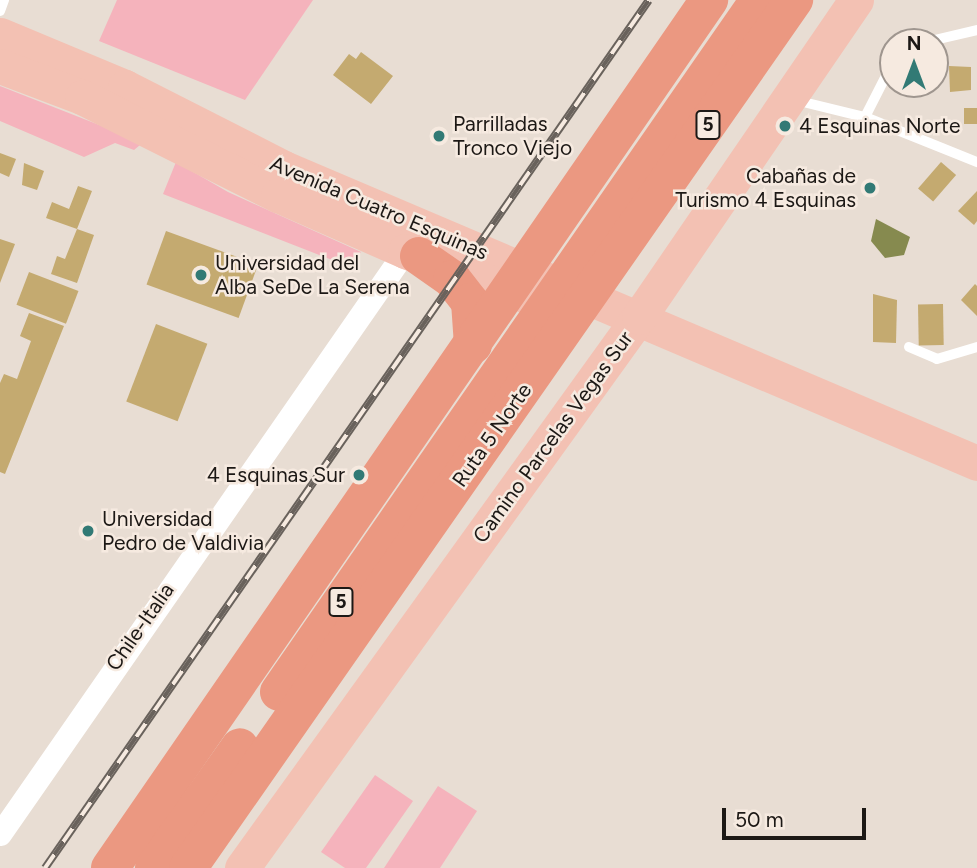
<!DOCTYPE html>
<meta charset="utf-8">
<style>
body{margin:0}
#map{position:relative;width:977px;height:868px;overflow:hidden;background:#e8ddd3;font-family:Figtree,sans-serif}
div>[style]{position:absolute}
.green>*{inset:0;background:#f5b3bc}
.water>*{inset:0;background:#868a4f}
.building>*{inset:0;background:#c4aa70;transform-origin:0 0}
.lane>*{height:10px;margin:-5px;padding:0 5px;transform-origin:5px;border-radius:5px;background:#fff}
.street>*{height:23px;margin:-11.5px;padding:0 11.5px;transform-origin:11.5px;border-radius:11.5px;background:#fff}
.primary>*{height:35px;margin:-17.5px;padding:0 17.5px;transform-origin:17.5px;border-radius:17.5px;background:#f3c1b3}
.highway>*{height:38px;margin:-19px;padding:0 19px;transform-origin:19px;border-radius:19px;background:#eb9881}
.rail>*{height:8px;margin-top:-4px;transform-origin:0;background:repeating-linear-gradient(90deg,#f6eae0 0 16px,#69625c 0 32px);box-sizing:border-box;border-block:2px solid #69625c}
.dots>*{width:19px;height:19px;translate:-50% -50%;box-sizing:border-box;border:4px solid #f6eae0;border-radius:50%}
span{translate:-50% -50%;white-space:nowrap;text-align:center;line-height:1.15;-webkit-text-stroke:5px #f6eae0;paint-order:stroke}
.shield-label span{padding:2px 5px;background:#f6eae0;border:2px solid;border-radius:5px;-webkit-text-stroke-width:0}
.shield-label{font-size:19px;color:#1c1815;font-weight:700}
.poi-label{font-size:21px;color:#1c1815}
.left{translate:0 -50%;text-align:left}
.right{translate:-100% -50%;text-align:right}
.street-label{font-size:21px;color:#1c1815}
.north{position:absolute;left:879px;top:28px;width:70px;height:70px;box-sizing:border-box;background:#f6eae0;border:2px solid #9f968f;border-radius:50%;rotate:0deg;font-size:19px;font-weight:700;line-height:28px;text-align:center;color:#1c1815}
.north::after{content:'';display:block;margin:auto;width:24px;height:32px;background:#327a75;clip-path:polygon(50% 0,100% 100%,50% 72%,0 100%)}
.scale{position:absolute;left:722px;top:808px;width:144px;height:32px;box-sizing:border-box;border:4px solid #1c1815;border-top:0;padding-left:9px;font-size:21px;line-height:24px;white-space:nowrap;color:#1c1815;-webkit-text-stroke:5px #f6eae0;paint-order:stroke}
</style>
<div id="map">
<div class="green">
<div style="clip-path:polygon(117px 0,313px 0,245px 100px,99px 41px)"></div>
<div style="clip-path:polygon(0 86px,112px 130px,140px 145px,134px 150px,115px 143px,84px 157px,0 121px)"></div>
<div style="clip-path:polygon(176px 162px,228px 192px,361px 252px,350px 267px,163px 194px)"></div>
<div style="clip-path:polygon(375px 775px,413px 801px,366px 868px,345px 868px,321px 852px)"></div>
<div style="clip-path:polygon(438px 786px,477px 811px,440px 868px,384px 868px)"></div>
</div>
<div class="water">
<div style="clip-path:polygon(876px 219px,910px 237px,904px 255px,885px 258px,871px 241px)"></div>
</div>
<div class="building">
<div style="clip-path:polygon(361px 52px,393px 76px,371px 104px,333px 75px,349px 54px,356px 59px)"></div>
<div style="clip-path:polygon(949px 66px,971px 67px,971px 90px,950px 92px)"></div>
<div style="left:964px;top:108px;width:13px;height:16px"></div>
<div style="clip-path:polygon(0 153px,16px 159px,9px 177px,0 173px)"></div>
<div style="left:941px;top:162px;width:20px;height:35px;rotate:41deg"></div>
<div style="clip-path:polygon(24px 163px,44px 171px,37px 190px,22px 185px)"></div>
<div style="clip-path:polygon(78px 186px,92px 191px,77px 229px,46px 218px,52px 202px,69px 209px)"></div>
<div style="clip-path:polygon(977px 191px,977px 221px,974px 225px,958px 211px)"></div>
<div style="clip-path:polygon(77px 229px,94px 235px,77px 283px,51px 274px,57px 256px,65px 259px)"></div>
<div style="left:166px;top:231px;width:98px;height:57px;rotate:20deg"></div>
<div style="clip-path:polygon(0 239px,15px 244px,0 283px)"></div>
<div style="left:29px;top:272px;width:53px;height:35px;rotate:21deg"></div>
<div style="clip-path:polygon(975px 284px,977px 286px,977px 316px,961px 300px)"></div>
<div style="clip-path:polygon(873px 294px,897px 300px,896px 343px,873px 342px)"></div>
<div style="left:943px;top:304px;width:41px;height:25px;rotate:89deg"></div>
<div style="clip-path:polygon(29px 313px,64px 326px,5px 474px,0 472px,0 383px,4px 374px,17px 379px,31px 341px,20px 336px)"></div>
<div style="left:156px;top:324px;width:55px;height:83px;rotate:21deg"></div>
</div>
<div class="lane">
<div style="left:0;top:11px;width:12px;rotate:-70deg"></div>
<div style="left:926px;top:42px;width:52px;rotate:-13.2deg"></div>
<div style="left:795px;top:100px;width:72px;rotate:13.7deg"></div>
<div style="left:865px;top:117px;width:121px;rotate:21.9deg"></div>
<div style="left:865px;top:117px;width:62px;rotate:-63deg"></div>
<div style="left:909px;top:347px;width:30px;rotate:23deg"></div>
<div style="left:937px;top:359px;width:42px;rotate:-16.7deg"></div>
</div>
<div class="street">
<div style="left:0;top:834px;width:710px;rotate:-55.21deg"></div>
</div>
<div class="primary">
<div style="left:0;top:35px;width:135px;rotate:22.6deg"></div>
<div style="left:125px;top:87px;width:178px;rotate:27deg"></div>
<div style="left:284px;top:168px;width:753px;rotate:23.06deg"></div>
<div style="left:0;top:66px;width:88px;rotate:20.7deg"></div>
<div style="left:82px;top:97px;width:219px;rotate:26.6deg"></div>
<div style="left:278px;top:195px;width:139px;rotate:23.8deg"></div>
<div style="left:405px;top:251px;width:139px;rotate:20.3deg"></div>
<div style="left:242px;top:868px;width:679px;rotate:-54.23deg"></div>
<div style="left:639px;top:317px;width:384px;rotate:-55.6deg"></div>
</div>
<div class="highway">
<div style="left:419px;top:256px;width:40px;rotate:34.9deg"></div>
<div style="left:452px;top:279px;width:29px;rotate:52deg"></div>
<div style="left:470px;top:302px;width:43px;rotate:86deg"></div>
<div style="left:279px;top:692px;width:842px;rotate:-55.25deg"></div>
<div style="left:110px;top:868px;width:1055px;rotate:-55.39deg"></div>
<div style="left:154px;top:868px;width:148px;rotate:-54.6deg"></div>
<div style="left:188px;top:868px;width:1059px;rotate:-55.08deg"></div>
</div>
<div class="rail">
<div style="left:45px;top:868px;width:1057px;rotate:-55.17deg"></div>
</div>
<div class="dots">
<div style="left:785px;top:126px;background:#327a75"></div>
<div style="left:439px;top:136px;background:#327a75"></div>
<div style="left:870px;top:188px;background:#327a75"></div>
<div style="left:201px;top:275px;background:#327a75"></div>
<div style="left:359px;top:475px;background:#327a75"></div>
<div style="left:88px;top:531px;background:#327a75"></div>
</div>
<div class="shield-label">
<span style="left:708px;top:125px">5</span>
<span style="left:341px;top:602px">5</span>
</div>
<div class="poi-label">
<span class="left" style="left:453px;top:136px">Parrilladas<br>Tronco Viejo</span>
<span class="left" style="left:799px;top:126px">4 Esquinas Norte</span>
<span class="right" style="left:856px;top:188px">Cabañas de<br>Turismo 4 Esquinas</span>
<span class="left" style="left:215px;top:275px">Universidad del<br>Alba SeDe La Serena</span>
<span class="right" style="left:345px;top:475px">4 Esquinas Sur</span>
<span class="left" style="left:102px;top:531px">Universidad<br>Pedro de Valdivia</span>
</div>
<div class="street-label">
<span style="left:379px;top:208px;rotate:23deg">Avenida Cuatro Esquinas</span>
<span style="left:492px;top:435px;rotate:-55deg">Ruta 5 Norte</span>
<span style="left:553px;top:437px;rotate:-54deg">Camino Parcelas Vegas Sur</span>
<span style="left:140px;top:627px;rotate:-55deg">Chile-Italia</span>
</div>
<div class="north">N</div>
<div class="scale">50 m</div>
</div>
